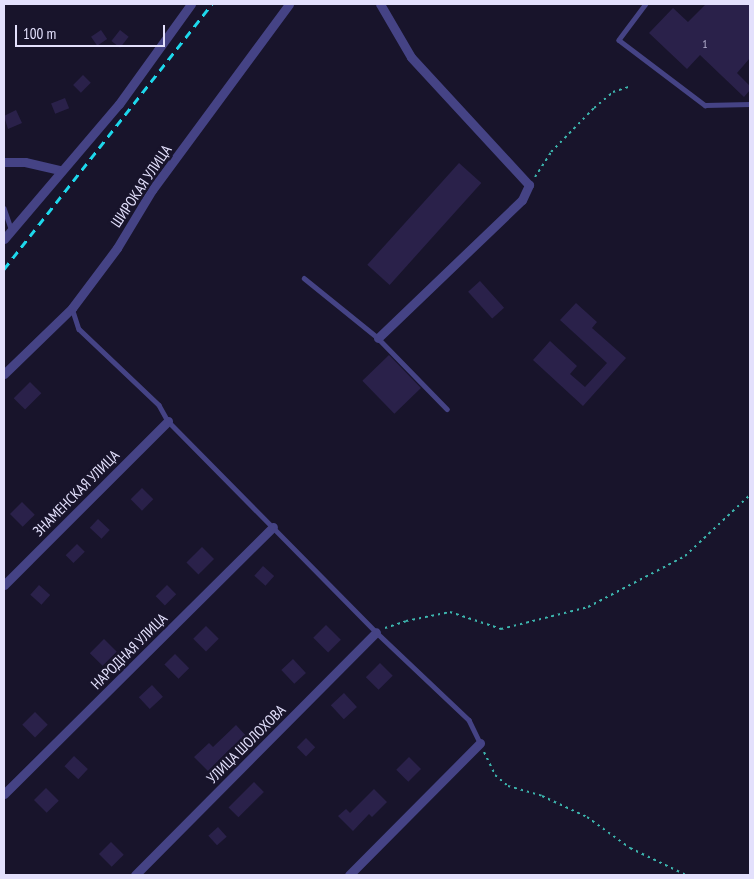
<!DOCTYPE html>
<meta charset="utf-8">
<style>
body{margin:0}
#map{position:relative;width:754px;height:879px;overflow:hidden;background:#18142b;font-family:"PT Sans Narrow",sans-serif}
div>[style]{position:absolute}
.building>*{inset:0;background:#2a214a;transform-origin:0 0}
.path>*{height:2px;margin-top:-1px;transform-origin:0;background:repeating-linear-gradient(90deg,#3cb4ad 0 2.5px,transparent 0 6.5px)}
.lane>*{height:4.5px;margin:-2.25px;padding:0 2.25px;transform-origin:2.25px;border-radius:2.25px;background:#454385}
.street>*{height:9px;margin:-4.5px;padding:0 4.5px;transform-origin:4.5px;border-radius:4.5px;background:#454385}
.rail>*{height:3px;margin-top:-1.5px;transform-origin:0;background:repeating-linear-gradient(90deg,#1dd8ec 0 8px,transparent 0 14px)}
span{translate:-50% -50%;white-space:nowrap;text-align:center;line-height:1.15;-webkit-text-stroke:5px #18142b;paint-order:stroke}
.number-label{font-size:12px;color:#b5b0d0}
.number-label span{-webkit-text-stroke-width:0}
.street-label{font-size:15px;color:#e3e0fc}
.frame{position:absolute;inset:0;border:5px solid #e3e0fc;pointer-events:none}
.scale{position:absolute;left:15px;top:25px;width:150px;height:22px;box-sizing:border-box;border:2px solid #e3e0fc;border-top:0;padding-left:6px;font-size:15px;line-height:18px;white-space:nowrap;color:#e3e0fc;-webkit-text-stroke:4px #18142b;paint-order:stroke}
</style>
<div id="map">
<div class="building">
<div style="clip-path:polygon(706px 4px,750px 4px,750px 58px,737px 73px,750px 86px,750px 90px,744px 97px,700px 55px,687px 69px,649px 33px,673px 8px,688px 22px)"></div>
<div style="left:101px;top:30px;width:11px;height:12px;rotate:56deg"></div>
<div style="left:120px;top:30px;width:11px;height:14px;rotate:38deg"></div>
<div style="left:83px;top:75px;width:11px;height:14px;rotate:45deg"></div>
<div style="left:65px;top:98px;width:11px;height:15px;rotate:68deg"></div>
<div style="clip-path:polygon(16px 110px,22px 123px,8px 129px,4px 116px)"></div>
<div style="left:459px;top:163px;width:30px;height:137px;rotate:42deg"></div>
<div style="left:480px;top:281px;width:36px;height:16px;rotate:48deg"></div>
<div style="clip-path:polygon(576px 303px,597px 322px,592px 328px,626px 358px,583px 406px,533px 360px,550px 341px,577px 366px,570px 374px,585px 387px,607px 363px,560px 320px)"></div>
<div style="left:389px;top:355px;width:46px;height:37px;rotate:46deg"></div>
<div style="left:30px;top:382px;width:16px;height:23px;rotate:45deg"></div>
<div style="left:142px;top:488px;width:16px;height:16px;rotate:45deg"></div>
<div style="left:22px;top:502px;width:18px;height:17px;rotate:45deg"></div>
<div style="left:98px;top:519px;width:16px;height:12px;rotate:43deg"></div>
<div style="left:77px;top:544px;width:11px;height:16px;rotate:45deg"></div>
<div style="left:202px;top:547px;width:17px;height:22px;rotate:45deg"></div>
<div style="left:263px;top:566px;width:15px;height:13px;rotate:42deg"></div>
<div style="left:39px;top:585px;width:15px;height:13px;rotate:42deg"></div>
<div style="left:167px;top:585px;width:13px;height:16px;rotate:45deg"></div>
<div style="left:326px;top:625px;width:21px;height:18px;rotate:45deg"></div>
<div style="left:206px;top:626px;width:18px;height:18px;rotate:45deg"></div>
<div style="left:104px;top:639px;width:18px;height:20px;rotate:45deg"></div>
<div style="left:175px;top:654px;width:20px;height:15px;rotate:45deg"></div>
<div style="left:293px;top:659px;width:19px;height:16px;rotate:47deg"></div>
<div style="left:380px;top:663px;width:18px;height:20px;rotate:45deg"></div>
<div style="left:152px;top:685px;width:16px;height:18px;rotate:47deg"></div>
<div style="left:344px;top:693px;width:19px;height:18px;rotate:47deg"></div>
<div style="left:35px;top:712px;width:18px;height:18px;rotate:45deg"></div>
<div style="clip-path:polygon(236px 725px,248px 738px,236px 751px,232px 747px,208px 771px,194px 757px,209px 743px,213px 747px)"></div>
<div style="left:306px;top:738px;width:13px;height:13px;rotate:45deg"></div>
<div style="left:74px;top:756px;width:19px;height:14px;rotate:43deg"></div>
<div style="left:409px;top:757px;width:17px;height:18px;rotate:45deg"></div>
<div style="left:254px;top:782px;width:14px;height:36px;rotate:45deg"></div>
<div style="left:46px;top:788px;width:18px;height:17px;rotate:45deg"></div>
<div style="clip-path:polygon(374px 789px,387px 802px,372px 817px,369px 814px,353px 831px,338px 816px,346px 809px,350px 813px)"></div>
<div style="left:218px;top:827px;width:13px;height:13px;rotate:48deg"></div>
<div style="left:111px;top:842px;width:18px;height:17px;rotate:45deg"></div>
</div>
<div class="path">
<div style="left:535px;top:177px;width:30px;rotate:-57deg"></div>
<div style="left:551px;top:152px;width:62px;rotate:-45.7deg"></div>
<div style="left:594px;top:108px;width:25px;rotate:-40deg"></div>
<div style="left:613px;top:92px;width:19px;rotate:-18deg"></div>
<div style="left:385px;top:628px;width:22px;rotate:-18deg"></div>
<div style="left:406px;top:621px;width:45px;rotate:-11.6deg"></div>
<div style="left:450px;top:612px;width:54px;rotate:18.4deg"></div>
<div style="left:501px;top:629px;width:90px;rotate:-14.2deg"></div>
<div style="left:588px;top:607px;width:110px;rotate:-27.7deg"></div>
<div style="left:685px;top:556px;width:89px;rotate:-43.2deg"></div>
<div style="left:484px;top:752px;width:25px;rotate:64deg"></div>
<div style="left:495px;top:775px;width:17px;rotate:40deg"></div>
<div style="left:508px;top:786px;width:35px;rotate:16deg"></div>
<div style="left:542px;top:796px;width:50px;rotate:25deg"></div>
<div style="left:587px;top:817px;width:53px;rotate:35.8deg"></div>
<div style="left:630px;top:848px;width:62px;rotate:25.7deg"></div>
</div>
<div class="lane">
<div style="left:646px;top:4px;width:45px;rotate:126.9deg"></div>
<div style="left:619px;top:40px;width:108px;rotate:37.1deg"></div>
<div style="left:705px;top:105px;width:45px;rotate:-1.3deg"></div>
<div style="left:4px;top:208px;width:21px;rotate:71deg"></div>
<div style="left:304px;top:278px;width:95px;rotate:39deg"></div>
<div style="left:378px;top:338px;width:99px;rotate:45.8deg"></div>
<div style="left:72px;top:308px;width:22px;rotate:72deg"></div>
<div style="left:79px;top:329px;width:110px;rotate:43.5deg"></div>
<div style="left:159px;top:405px;width:18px;rotate:61deg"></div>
<div style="left:168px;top:421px;width:296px;rotate:45.4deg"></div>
<div style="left:376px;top:632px;width:128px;rotate:43.4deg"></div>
<div style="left:469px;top:720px;width:25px;rotate:64deg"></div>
</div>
<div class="street">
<div style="left:4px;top:162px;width:21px"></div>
<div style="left:25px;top:162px;width:37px;rotate:13deg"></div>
<div style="left:4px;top:239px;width:177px;rotate:-49.6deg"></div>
<div style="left:119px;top:104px;width:123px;rotate:-54.2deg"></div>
<div style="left:378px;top:338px;width:199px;rotate:-43.8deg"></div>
<div style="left:522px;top:200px;width:17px;rotate:-65deg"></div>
<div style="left:529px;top:185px;width:174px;rotate:-132.7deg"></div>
<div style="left:411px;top:57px;width:61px;rotate:-120.3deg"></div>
<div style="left:4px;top:374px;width:95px;rotate:-44.1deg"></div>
<div style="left:72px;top:308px;width:75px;rotate:-53.1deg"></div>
<div style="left:117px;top:248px;width:68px;rotate:-58.9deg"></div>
<div style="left:152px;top:190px;width:231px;rotate:-53.6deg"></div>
<div style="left:4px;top:585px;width:232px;rotate:-45deg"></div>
<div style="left:4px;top:794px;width:379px;rotate:-44.8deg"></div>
<div style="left:135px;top:875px;width:342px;rotate:-45.2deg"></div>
<div style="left:349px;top:875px;width:186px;rotate:-45.2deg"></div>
</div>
<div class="rail">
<div style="left:4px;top:269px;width:337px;rotate:-51.9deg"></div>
</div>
<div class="number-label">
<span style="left:705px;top:44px">1</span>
</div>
<div class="street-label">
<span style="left:141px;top:186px;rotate:-56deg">ШИРОКАЯ УЛИЦА</span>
<span style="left:76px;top:493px;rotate:-45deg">ЗНАМЕНСКАЯ УЛИЦА</span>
<span style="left:129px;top:651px;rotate:-45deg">НАРОДНАЯ УЛИЦА</span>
<span style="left:246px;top:744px;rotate:-45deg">УЛИЦА ШОЛОХОВА</span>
</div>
<div class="frame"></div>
<div class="scale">100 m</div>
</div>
